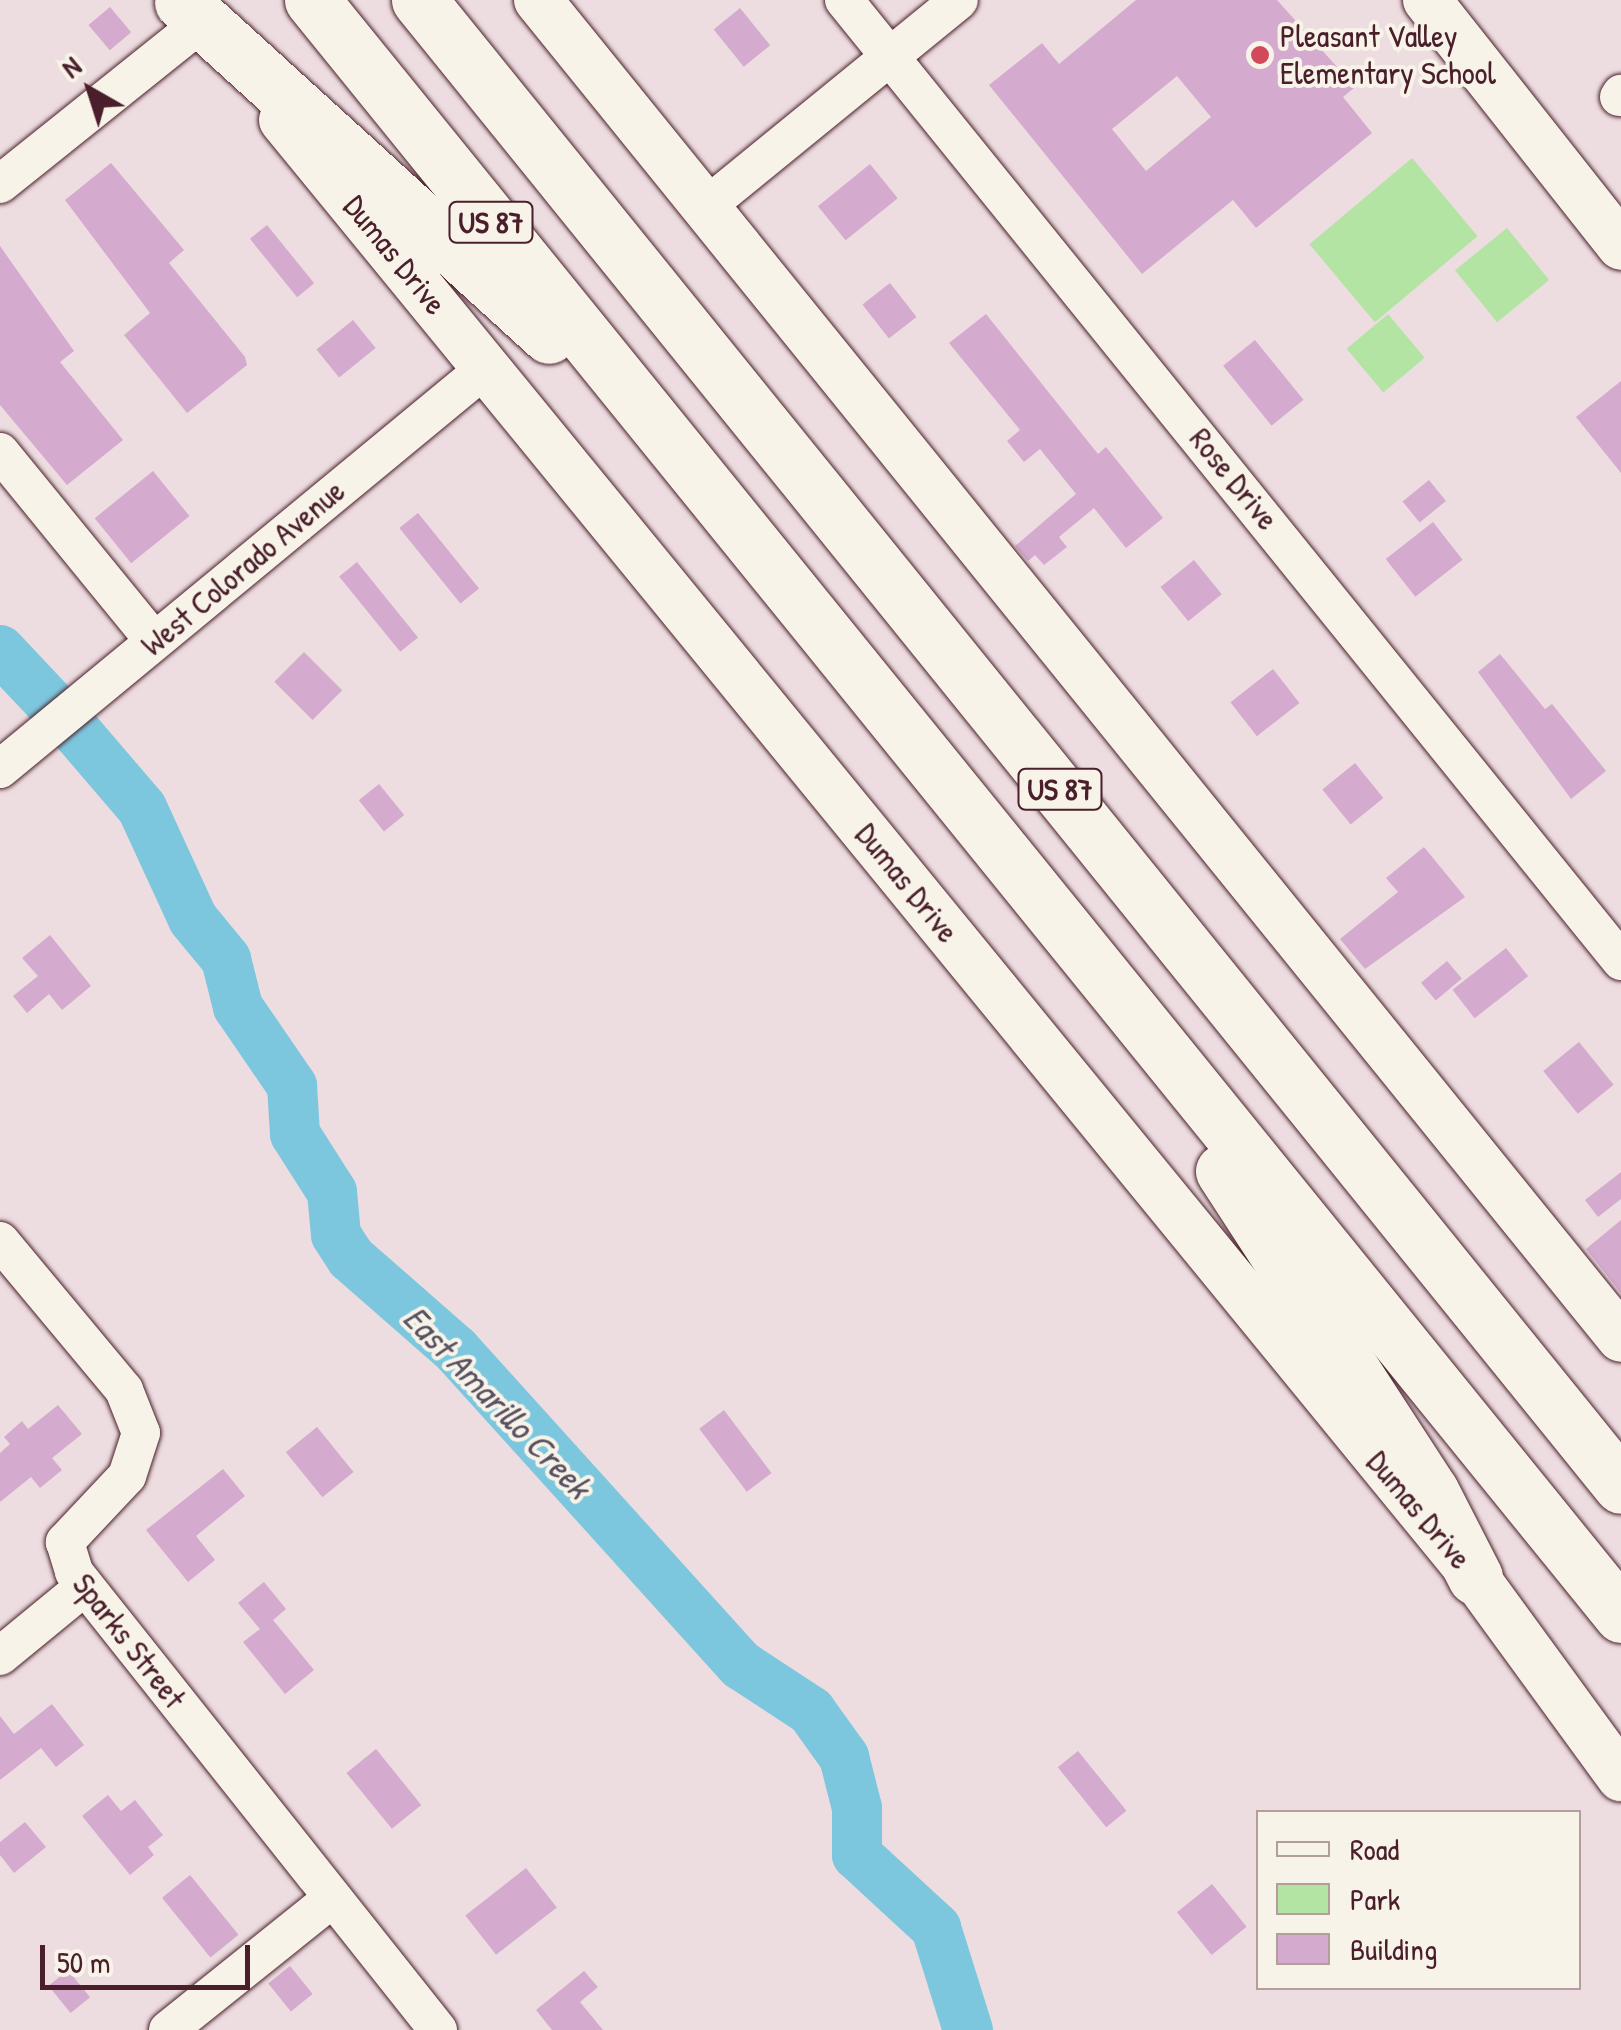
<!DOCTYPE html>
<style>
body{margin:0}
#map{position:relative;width:1621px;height:2030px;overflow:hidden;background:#eddde0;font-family:"Patrick Hand",sans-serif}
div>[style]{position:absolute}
.green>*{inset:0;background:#b3e4a4;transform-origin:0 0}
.river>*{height:50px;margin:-25px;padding:0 25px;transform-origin:25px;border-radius:25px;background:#7dc7de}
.building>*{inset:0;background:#d5aacf;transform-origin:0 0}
.roads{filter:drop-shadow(0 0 2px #4a1f2b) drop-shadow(0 0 2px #4a1f2b)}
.minor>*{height:38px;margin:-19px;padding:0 19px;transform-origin:19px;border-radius:19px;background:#f7f3e8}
.major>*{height:48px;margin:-24px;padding:0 24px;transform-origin:24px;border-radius:24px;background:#f7f3e8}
.highway>*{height:55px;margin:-27.5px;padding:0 27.5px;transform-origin:27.5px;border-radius:27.5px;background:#f7f3e8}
.dots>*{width:28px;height:28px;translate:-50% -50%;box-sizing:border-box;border:5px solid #f7f3e8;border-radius:50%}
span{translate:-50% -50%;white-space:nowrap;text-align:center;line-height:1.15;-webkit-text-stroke:8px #f7f3e8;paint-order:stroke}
.shield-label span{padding:2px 8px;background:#f7f3e8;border:2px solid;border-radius:8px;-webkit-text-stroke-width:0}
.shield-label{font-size:30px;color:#4a1f2b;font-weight:700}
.poi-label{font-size:32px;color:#4a1f2b}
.left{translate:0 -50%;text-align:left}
.street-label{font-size:32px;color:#4a1f2b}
.water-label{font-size:35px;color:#595161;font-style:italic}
.legend{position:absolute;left:1256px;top:1810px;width:325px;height:180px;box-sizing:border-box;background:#f7f3e8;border:2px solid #b29e9c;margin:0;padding:12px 18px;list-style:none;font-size:30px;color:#4a1f2b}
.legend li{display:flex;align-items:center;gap:20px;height:50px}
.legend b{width:50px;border:2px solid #b29e9c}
.north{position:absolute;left:40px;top:40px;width:100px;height:100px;-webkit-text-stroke:8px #f7f3e8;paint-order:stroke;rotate:321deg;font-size:28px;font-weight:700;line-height:40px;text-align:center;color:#4a1f2b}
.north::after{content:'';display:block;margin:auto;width:35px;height:45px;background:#4a1f2b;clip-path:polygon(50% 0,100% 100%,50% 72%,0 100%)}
.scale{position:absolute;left:40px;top:1945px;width:210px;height:45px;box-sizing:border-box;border:5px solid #4a1f2b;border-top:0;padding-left:12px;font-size:30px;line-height:35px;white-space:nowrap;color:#4a1f2b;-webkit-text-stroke:8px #f7f3e8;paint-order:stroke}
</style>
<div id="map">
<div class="green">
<div style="left:1412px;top:158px;width:102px;height:134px;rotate:50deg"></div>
<div style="left:1507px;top:228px;width:67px;height:67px;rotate:51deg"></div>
<div style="left:1388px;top:314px;width:57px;height:54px;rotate:50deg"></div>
</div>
<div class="river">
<div style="left:0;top:650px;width:71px;rotate:46.7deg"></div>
<div style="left:76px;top:731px;width:101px;rotate:49.4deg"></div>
<div style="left:142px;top:808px;width:122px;rotate:65.3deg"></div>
<div style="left:193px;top:919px;width:52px;rotate:50.5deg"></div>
<div style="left:226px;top:959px;width:49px;rotate:76deg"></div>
<div style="left:238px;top:1007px;width:96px;rotate:55.6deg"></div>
<div style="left:292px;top:1086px;width:48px;rotate:86.4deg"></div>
<div style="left:295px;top:1134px;width:69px;rotate:57.5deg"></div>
<div style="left:332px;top:1192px;width:43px;rotate:84.7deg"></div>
<div style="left:336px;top:1235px;width:27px;rotate:57deg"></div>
<div style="left:351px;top:1258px;width:140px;rotate:41.2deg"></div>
<div style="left:456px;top:1350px;width:425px;rotate:47.9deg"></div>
<div style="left:741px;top:1665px;width:84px;rotate:33.3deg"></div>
<div style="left:811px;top:1711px;width:57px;rotate:54.3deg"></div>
<div style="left:844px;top:1757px;width:53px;rotate:75.7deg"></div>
<div style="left:857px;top:1808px;width:47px;rotate:90deg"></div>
<div style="left:857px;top:1855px;width:108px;rotate:42.7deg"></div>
<div style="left:936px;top:1928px;width:107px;rotate:72.6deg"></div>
</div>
<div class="building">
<div style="clip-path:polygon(evenodd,1136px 0,1277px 0,1355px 87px,1343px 97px,1372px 133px,1256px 228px,1233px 200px,1142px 274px,989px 85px,1042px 43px,1059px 64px,1136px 0,1177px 76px,1211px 117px,1146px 171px,1112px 129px,1177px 76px)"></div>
<div style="left:110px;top:7px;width:33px;height:28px;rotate:50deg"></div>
<div style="left:740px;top:8px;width:48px;height:34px;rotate:51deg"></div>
<div style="clip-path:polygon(111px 163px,184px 250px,169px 263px,245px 357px,247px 365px,187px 413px,124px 335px,150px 313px,65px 200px)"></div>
<div style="left:870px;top:164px;width:44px;height:67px;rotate:51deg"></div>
<div style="left:267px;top:225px;width:75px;height:22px;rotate:51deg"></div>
<div style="clip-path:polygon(0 246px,74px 351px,60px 362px,123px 440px,67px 485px,0 405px)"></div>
<div style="left:890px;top:283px;width:43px;height:35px;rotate:52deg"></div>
<div style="clip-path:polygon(986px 314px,1098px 454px,1106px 447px,1163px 518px,1126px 548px,1094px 508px,1059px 537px,1067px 547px,1044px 565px,1035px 555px,1028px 561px,1015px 546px,1076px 494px,1040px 449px,1024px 462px,1007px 441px,1020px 430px,949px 343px)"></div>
<div style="left:353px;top:320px;width:36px;height:47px;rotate:51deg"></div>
<div style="left:1255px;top:340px;width:77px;height:41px;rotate:51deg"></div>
<div style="clip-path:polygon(1621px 381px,1621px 473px,1576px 417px)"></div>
<div style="left:153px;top:471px;width:58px;height:75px;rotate:51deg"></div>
<div style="left:1429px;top:480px;width:27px;height:34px;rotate:51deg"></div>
<div style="left:418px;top:513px;width:97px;height:24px;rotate:51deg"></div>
<div style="left:1433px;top:522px;width:48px;height:60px;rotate:52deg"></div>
<div style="left:1194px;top:560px;width:44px;height:43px;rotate:51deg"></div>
<div style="left:357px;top:562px;width:97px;height:23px;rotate:51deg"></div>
<div style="left:304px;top:652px;width:54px;height:42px;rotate:45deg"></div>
<div style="clip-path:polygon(1500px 654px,1545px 709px,1552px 704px,1606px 771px,1571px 799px,1478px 672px)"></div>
<div style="left:1273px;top:669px;width:43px;height:54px;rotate:52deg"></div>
<div style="left:1355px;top:763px;width:45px;height:42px;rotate:51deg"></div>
<div style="left:379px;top:784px;width:40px;height:26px;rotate:51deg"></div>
<div style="clip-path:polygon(1424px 847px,1465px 897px,1365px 969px,1340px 939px,1398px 892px,1386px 878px)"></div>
<div style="clip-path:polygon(50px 935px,91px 986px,62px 1010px,49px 994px,27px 1013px,13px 996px,38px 976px,22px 958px)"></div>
<div style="left:1506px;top:948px;width:36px;height:68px;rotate:52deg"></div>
<div style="left:1447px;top:961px;width:23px;height:34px;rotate:50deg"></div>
<div style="left:1579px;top:1042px;width:55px;height:46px;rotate:51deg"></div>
<div style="clip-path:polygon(1621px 1172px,1621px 1199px,1598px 1217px,1585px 1200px)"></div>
<div style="clip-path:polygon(1621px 1220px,1621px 1293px,1586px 1249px)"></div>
<div style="clip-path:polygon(58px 1405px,82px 1434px,52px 1458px,62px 1470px,40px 1488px,31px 1477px,0 1502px,0 1453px,10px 1444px,4px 1437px,22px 1421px,28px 1429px)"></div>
<div style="left:724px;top:1410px;width:79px;height:31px;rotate:53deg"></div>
<div style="left:317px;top:1427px;width:58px;height:40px;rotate:51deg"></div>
<div style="clip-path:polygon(223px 1469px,245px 1496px,196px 1536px,215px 1560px,188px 1582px,146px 1530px)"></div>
<div style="clip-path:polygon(264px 1582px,286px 1609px,273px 1620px,314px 1670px,285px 1694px,243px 1642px,260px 1629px,238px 1603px)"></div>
<div style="clip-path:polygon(52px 1704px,84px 1745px,56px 1767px,41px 1748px,0 1780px,0 1716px,14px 1734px)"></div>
<div style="left:376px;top:1749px;width:72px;height:38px;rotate:51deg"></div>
<div style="left:1078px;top:1751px;width:77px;height:26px;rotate:51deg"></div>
<div style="clip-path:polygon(108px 1795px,121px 1811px,135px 1800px,163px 1835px,148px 1847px,154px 1855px,130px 1875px,82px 1816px)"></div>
<div style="clip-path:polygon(25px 1822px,46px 1847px,14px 1873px,0 1855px,0 1842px)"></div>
<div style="left:526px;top:1868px;width:50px;height:77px;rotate:52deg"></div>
<div style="left:190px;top:1875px;width:77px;height:36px;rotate:51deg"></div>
<div style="left:1212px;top:1884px;width:55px;height:45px;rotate:51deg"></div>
<div style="left:290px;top:1966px;width:36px;height:28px;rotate:51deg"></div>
<div style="left:68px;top:1970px;width:35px;height:25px;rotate:51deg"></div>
<div style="clip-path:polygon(584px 1971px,598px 1987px,580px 2002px,603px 2030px,552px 2030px,536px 2010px)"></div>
</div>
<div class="roads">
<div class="minor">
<div style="left:844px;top:0;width:1236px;rotate:51.04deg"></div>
<div style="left:1619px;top:97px;width:4px;rotate:-56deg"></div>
<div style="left:0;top:184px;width:256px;rotate:-38.7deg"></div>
<div style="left:703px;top:209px;width:330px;rotate:-39.2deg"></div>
<div style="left:0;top:452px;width:244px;rotate:50.8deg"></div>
<div style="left:0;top:769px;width:630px;rotate:-39.53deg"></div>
<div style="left:0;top:1241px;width:194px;rotate:50.2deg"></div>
<div style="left:124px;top:1390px;width:46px;rotate:68.4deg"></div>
<div style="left:141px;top:1433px;width:45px;rotate:108deg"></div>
<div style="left:127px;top:1476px;width:91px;rotate:133.2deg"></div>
<div style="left:65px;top:1542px;width:31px;rotate:73deg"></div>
<div style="left:74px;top:1572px;width:585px;rotate:51.52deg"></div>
<div style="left:0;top:1656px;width:109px;rotate:-39.4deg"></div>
<div style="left:168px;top:2030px;width:211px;rotate:-38.7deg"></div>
</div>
<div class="major">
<div style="left:538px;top:0;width:1721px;rotate:51.01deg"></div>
<div style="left:1427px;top:0;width:313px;rotate:51.7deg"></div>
<div style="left:283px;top:120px;width:1882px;rotate:50.71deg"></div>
<div style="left:1475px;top:1577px;width:248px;rotate:53.9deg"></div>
</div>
<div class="highway">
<div style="left:312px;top:0;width:2079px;rotate:50.97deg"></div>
<div style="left:419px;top:0;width:1911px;rotate:51.03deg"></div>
<div style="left:182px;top:2px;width:496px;rotate:42.3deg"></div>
<div style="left:1223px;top:1171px;width:382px;rotate:57deg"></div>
<div style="left:1431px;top:1491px;width:97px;rotate:62.9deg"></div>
</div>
</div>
<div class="dots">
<div style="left:1260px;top:55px;background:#d1495b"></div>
</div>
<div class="shield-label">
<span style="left:491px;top:222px">US 87</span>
<span style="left:1060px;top:789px">US 87</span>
</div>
<div class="poi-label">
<span class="left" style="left:1280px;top:55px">Pleasant Valley<br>Elementary School</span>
</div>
<div class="street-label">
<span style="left:395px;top:255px;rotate:51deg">Dumas Drive</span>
<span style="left:1234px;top:479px;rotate:51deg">Rose Drive</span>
<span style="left:243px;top:568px;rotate:-40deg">West Colorado Avenue</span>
<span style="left:907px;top:883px;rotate:51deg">Dumas Drive</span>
<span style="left:1419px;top:1510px;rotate:50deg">Dumas Drive</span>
<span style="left:129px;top:1641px;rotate:52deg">Sparks Street</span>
</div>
<div class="water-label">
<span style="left:497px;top:1402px;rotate:46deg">East Amarillo Creek</span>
</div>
<ul class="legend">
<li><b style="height:12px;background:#f7f3e8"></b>Road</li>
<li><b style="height:28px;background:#b3e4a4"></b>Park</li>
<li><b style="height:28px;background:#d5aacf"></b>Building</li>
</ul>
<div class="north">N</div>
<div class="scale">50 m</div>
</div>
